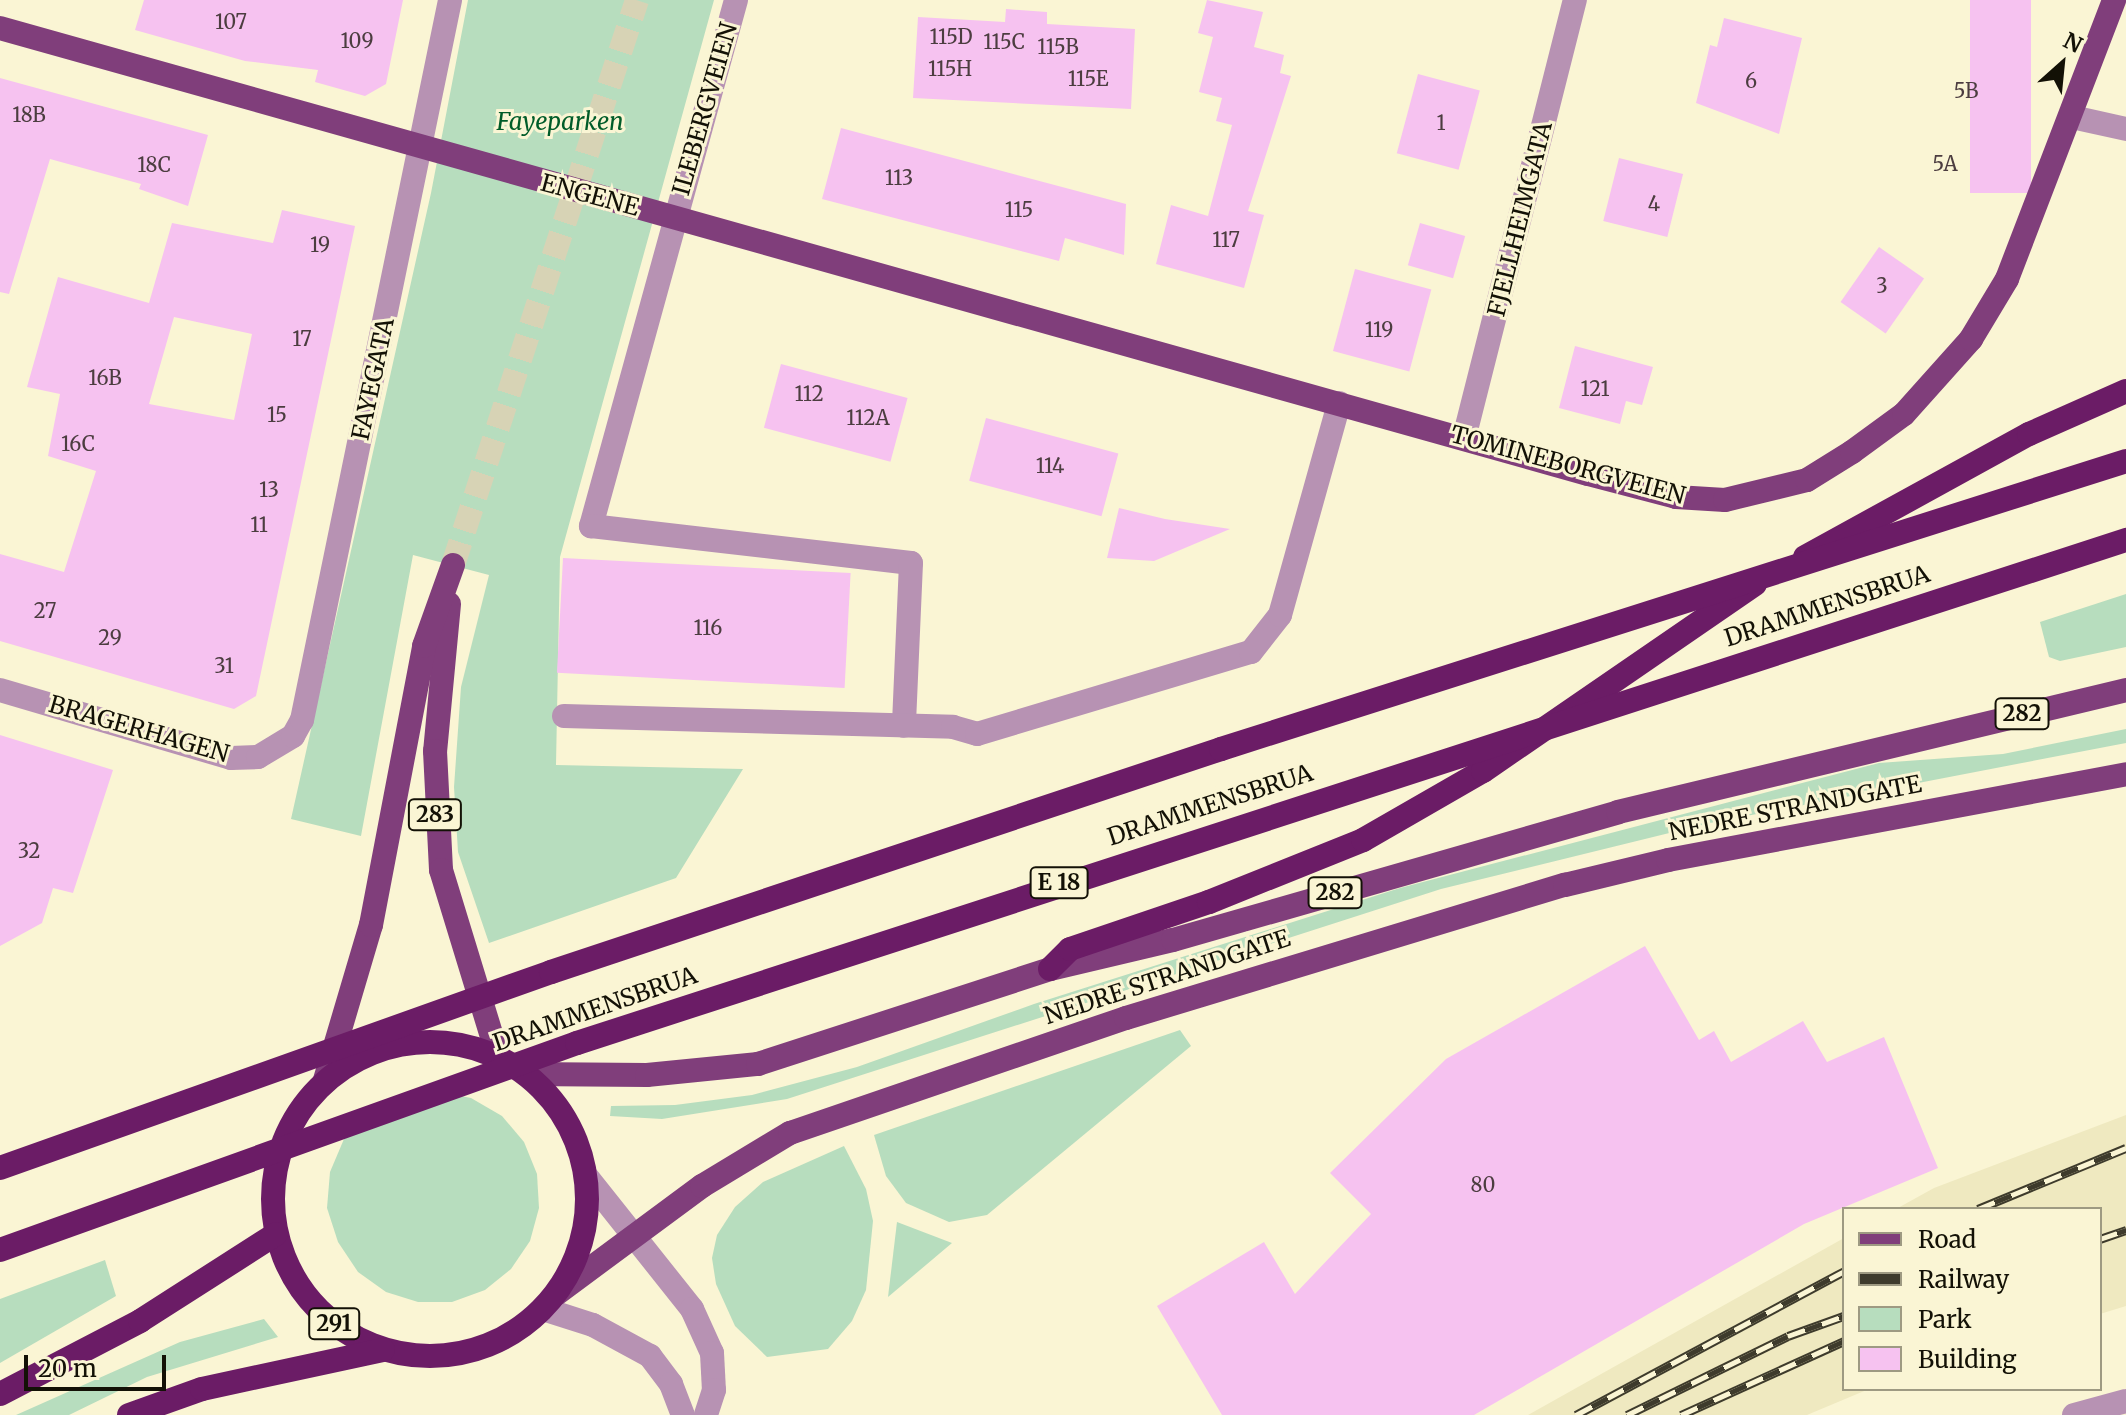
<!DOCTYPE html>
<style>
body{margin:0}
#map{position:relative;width:2126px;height:1415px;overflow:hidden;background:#faf5d4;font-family:Merriweather,serif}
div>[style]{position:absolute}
.built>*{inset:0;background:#efe9c0}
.green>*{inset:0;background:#b7ddbe}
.building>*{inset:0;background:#f6c2f0;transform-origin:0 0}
.major-tunnel>*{height:24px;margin-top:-12px;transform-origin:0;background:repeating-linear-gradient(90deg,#d7d3b5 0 24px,transparent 0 36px)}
.minor>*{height:24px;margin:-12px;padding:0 12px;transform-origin:12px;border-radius:12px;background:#b792b3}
.major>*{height:24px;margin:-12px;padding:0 12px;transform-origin:12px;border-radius:12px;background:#803e7b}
.highway>*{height:24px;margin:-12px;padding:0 12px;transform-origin:12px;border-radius:12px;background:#6b1c66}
.highway>.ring{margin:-12px;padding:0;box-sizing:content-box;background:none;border:24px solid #6b1c66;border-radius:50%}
.rail>*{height:9px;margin-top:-4.5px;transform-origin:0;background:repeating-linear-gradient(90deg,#faf5d4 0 18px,#3e3b2c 0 36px);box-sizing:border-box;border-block:2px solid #3e3b2c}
.highway-bridge>*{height:24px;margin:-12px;padding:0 12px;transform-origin:12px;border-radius:12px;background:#6b1c66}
span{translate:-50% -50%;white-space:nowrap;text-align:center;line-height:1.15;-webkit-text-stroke:6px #faf5d4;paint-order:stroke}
.number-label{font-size:20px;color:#4c3d40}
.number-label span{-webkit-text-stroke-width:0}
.shield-label span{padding:2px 6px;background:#faf5d4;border:2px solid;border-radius:6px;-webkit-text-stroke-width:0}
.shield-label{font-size:22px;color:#131106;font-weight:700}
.street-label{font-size:24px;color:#131106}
.park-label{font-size:24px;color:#005c29;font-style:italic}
.legend{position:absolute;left:1842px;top:1207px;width:260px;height:184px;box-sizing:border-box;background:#faf5d4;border:2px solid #9e9a82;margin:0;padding:10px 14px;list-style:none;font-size:24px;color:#131106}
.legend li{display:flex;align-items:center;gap:16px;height:40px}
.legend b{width:40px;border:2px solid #9e9a82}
.north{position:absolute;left:2022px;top:24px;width:80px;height:80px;-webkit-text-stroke:6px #faf5d4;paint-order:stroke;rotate:27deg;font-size:22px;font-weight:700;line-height:32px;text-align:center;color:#131106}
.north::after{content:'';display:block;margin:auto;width:28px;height:36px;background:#131106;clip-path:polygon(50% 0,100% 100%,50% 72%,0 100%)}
.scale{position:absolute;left:24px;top:1355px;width:142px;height:36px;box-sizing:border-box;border:4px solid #131106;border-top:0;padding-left:10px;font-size:24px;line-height:28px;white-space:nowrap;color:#131106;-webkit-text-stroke:6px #faf5d4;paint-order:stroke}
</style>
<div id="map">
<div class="built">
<div style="clip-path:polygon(2126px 1115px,2126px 1306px,2100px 1314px,2100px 1209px,1896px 1209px,1934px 1188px)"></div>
<div style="clip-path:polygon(1844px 1238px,1844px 1389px,1869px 1389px,1807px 1415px,1528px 1415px)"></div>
</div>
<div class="green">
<div style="clip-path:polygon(468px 0,714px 0,560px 557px,556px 765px,743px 769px,676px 878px,489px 943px,458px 852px,454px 787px,461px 687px,489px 575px,413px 555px,361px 836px,291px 819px,431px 193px)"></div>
<div style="clip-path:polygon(2126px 594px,2126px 647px,2060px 661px,2049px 657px,2040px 622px)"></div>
<div style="clip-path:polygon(2126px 729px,2126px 743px,1710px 823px,1441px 889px,787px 1099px,662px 1119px,610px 1116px,611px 1106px,675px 1105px,752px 1095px,857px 1067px,1034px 1004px,1400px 888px,1879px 763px,2003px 754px)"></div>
<div style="clip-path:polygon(1180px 1030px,1191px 1046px,987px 1215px,949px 1222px,906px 1203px,886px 1176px,874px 1135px)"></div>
<div style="clip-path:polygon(435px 1091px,471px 1098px,502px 1116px,524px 1142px,537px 1174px,539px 1208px,530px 1241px,511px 1269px,485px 1290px,452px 1302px,418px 1302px,386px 1292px,358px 1272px,338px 1242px,327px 1208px,330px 1172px,344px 1139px)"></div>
<div style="clip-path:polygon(844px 1146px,866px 1189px,873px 1221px,866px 1290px,852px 1321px,828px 1349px,767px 1357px,735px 1326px,716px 1284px,712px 1258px,717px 1235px,735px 1207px,763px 1182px)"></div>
<div style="clip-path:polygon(897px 1222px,952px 1243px,888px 1297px)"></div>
<div style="clip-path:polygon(105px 1260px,116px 1296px,0 1363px,0 1299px)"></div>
<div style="clip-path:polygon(264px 1319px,278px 1337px,147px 1377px,69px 1415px,16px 1415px,180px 1342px)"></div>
</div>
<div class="building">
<div style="clip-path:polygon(144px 0,403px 0,386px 84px,365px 96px,315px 82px,318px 70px,245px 61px,135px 30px)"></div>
<div style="clip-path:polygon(1207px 0,1263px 12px,1254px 47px,1284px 55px,1280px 73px,1291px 76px,1248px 211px,1264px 215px,1244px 288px,1156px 264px,1171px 205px,1208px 216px,1232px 125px,1216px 121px,1222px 98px,1199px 92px,1213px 37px,1198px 33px)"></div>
<div style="left:1970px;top:0;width:61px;height:193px"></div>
<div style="clip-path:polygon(1006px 9px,1047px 12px,1047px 24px,1135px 29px,1131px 109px,913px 98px,918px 17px,1005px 22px)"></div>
<div style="clip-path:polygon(1724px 18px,1802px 38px,1779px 134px,1696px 103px,1710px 45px,1717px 47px)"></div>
<div style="left:1418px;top:74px;width:64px;height:82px;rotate:15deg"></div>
<div style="clip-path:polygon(0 78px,208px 135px,188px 206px,139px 189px,141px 184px,50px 159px,9px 294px,0 292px)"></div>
<div style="clip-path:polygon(841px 128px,1126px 204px,1124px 255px,1065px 238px,1059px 261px,822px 199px)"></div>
<div style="left:1619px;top:158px;width:66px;height:65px;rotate:14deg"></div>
<div style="clip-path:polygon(evenodd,282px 210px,355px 226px,256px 696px,234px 709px,0 641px,0 554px,64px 572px,96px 471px,48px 456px,60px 394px,27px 387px,58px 277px,149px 303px,172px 223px,273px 243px,282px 210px,174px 317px,252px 334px,234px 420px,149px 404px,174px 317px)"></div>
<div style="left:1420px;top:223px;width:47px;height:44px;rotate:16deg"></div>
<div style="left:1879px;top:247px;width:55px;height:67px;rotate:35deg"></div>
<div style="left:1355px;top:269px;width:79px;height:85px;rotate:15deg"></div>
<div style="clip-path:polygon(1575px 346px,1653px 367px,1642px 405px,1626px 401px,1620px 424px,1559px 408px)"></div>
<div style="left:781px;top:364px;width:131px;height:66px;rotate:15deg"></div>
<div style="left:986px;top:418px;width:137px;height:65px;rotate:15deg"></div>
<div style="clip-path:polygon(1119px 508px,1165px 519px,1230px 529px,1154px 561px,1107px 558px)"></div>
<div style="left:563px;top:558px;width:288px;height:115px;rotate:3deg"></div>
<div style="clip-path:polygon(0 735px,113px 770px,73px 893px,53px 888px,42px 923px,0 946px)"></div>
<div style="clip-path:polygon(1645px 946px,1699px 1040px,1714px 1031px,1731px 1062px,1803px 1021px,1827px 1062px,1884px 1037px,1938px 1168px,1804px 1224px,1474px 1415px,1222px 1415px,1157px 1306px,1264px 1242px,1295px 1294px,1371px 1214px,1330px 1173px,1446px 1059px)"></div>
</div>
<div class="major-tunnel">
<div style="left:453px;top:565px;width:594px;rotate:-71.96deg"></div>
</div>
<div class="minor">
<div style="left:736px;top:0;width:546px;rotate:105.41deg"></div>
<div style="left:591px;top:526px;width:322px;rotate:6.6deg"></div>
<div style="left:911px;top:563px;width:163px;rotate:92.5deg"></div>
<div style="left:2072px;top:117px;width:55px;rotate:12.5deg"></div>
<div style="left:1464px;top:438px;width:452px;rotate:-75.8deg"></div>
<div style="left:0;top:690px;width:241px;rotate:16.4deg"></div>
<div style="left:231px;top:758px;width:27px;rotate:-2deg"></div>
<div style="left:258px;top:757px;width:41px;rotate:-31deg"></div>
<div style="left:293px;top:736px;width:18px;rotate:-61deg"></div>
<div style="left:302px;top:720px;width:735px;rotate:-78.38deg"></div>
<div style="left:564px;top:716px;width:389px;rotate:1.6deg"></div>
<div style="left:953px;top:727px;width:25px;rotate:16deg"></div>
<div style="left:977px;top:734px;width:286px;rotate:-16.7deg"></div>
<div style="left:1251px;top:652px;width:47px;rotate:-51.9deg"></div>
<div style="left:1280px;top:615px;width:220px;rotate:-74.4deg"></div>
<div style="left:587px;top:1177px;width:169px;rotate:51.5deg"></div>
<div style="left:692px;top:1309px;width:48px;rotate:65.6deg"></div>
<div style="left:712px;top:1353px;width:37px;rotate:87deg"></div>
<div style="left:714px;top:1390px;width:26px;rotate:108deg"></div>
<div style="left:543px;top:1309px;width:52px;rotate:17.7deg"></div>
<div style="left:593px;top:1325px;width:65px;rotate:28.5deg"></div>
<div style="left:650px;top:1356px;width:35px;rotate:53deg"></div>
<div style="left:671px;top:1384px;width:33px;rotate:69deg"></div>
<div style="left:2074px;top:1415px;width:54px;rotate:-15.1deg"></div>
</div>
<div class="major">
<div style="left:0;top:28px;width:1649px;rotate:15.69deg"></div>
<div style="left:1588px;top:474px;width:91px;rotate:14.6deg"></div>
<div style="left:1676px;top:497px;width:49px;rotate:3.5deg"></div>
<div style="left:1725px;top:500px;width:84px;rotate:-13.7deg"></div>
<div style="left:1807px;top:480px;width:53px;rotate:-31.9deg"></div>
<div style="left:1852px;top:452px;width:64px;rotate:-36.2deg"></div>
<div style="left:1904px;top:414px;width:101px;rotate:-48.2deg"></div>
<div style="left:1971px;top:339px;width:70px;rotate:-59deg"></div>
<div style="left:2007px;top:279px;width:299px;rotate:-69deg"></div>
<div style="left:449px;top:604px;width:148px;rotate:95.4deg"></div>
<div style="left:435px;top:751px;width:119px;rotate:87.1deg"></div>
<div style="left:441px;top:870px;width:195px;rotate:73deg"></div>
<div style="left:526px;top:1074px;width:121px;rotate:0.5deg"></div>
<div style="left:647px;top:1075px;width:112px;rotate:-5.7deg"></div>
<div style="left:758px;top:1064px;width:307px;rotate:-18deg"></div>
<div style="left:1050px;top:969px;width:126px;rotate:-13.3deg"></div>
<div style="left:1173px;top:940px;width:463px;rotate:-16deg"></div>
<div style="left:1618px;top:812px;width:522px;rotate:-13.5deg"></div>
<div style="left:325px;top:1080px;width:162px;rotate:-73.5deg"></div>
<div style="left:371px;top:925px;width:284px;rotate:-79.2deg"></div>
<div style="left:424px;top:646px;width:86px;rotate:-70.3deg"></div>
<div style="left:556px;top:1294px;width:182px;rotate:-36.5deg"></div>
<div style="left:702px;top:1186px;width:103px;rotate:-31.1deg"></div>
<div style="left:790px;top:1133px;width:355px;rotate:-18.9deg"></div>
<div style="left:1126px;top:1018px;width:459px;rotate:-16.9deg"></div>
<div style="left:1565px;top:885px;width:106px;rotate:-13.6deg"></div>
<div style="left:1668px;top:860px;width:466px;rotate:-10.6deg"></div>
</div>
<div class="highway">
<div style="left:1805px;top:557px;width:256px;rotate:-28.8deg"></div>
<div style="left:2029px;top:434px;width:106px;rotate:-23.9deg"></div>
<div style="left:1050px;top:969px;width:28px;rotate:-45deg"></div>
<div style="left:1070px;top:949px;width:147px;rotate:-18.7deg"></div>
<div style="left:1209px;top:902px;width:166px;rotate:-21.9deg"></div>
<div style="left:1363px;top:840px;width:138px;rotate:-29.9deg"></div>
<div style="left:1483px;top:771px;width:330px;rotate:-34.5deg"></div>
<div class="ring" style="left:273px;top:1042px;width:290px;height:290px"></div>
<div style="left:0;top:1394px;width:158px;rotate:-27.5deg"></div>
<div style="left:140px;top:1321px;width:161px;rotate:-32.6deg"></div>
<div style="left:129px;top:1415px;width:77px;rotate:-19.6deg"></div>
<div style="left:202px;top:1389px;width:185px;rotate:-12.2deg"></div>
</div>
<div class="rail">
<div style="left:1978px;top:1209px;width:160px;rotate:-22.4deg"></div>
<div style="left:2100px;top:1239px;width:28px;rotate:-19deg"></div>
<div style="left:1576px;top:1415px;width:304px;rotate:-28.2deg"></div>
<div style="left:1627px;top:1415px;width:179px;rotate:-26.1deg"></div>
<div style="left:1788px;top:1336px;width:59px;rotate:-19.7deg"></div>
<div style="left:1681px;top:1415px;width:179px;rotate:-24.4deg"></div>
</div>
<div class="highway-bridge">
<div style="left:0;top:1168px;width:585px;rotate:-19.58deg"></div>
<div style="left:551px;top:972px;width:706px;rotate:-18.41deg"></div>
<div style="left:1221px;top:749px;width:950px;rotate:-17.65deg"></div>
<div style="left:0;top:1250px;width:613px;rotate:-19.74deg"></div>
<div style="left:577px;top:1043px;width:1629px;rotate:-17.99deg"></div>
</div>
<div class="number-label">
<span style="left:231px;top:21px">107</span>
<span style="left:951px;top:36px">115D</span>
<span style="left:357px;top:40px">109</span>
<span style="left:1004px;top:41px">115C</span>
<span style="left:1058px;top:46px">115B</span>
<span style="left:950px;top:68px">115H</span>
<span style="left:1088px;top:78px">115E</span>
<span style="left:1751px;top:80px">6</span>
<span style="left:1966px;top:90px">5B</span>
<span style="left:29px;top:114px">18B</span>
<span style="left:1441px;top:122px">1</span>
<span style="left:1945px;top:163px">5A</span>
<span style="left:154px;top:164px">18C</span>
<span style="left:899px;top:177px">113</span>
<span style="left:1654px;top:203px">4</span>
<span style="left:1019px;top:209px">115</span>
<span style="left:1226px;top:239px">117</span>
<span style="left:320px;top:244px">19</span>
<span style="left:1882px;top:285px">3</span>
<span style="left:1379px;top:329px">119</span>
<span style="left:302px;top:338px">17</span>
<span style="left:105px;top:377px">16B</span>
<span style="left:1595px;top:388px">121</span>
<span style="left:809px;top:393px">112</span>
<span style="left:277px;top:414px">15</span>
<span style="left:868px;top:417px">112A</span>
<span style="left:78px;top:443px">16C</span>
<span style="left:1050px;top:465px">114</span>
<span style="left:269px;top:489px">13</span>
<span style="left:259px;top:524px">11</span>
<span style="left:45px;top:610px">27</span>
<span style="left:708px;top:627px">116</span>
<span style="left:110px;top:637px">29</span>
<span style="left:224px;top:665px">31</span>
<span style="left:29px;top:850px">32</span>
<span style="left:1483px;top:1184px">80</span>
</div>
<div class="shield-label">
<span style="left:2022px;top:714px">282</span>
<span style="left:435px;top:815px">283</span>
<span style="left:1059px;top:883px">E 18</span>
<span style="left:1335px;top:893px">282</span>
<span style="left:334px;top:1324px">291</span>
</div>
<div class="street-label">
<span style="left:705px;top:109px;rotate:-74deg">ILEBERGVEIEN</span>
<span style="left:590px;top:195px;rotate:15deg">ENGENE</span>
<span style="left:1520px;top:219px;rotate:-76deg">FJELLHEIMGATA</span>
<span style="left:373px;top:379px;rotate:-78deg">FAYEGATA</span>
<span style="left:1568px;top:465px;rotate:15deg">TOMINEBORGVEIEN</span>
<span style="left:1827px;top:606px;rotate:-18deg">DRAMMENSBRUA</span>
<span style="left:139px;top:729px;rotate:16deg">BRAGERHAGEN</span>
<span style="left:1210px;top:805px;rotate:-18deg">DRAMMENSBRUA</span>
<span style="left:1795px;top:808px;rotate:-11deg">NEDRE STRANDGATE</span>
<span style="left:1167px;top:977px;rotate:-18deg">NEDRE STRANDGATE</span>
<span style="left:595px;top:1009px;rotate:-19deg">DRAMMENSBRUA</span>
</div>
<div class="park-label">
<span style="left:560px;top:122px">Fayeparken</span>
</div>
<ul class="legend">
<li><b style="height:10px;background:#803e7b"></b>Road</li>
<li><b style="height:10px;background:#3e3b2c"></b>Railway</li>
<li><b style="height:22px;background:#b7ddbe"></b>Park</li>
<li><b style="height:22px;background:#f6c2f0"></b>Building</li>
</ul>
<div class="north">N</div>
<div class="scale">20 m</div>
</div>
